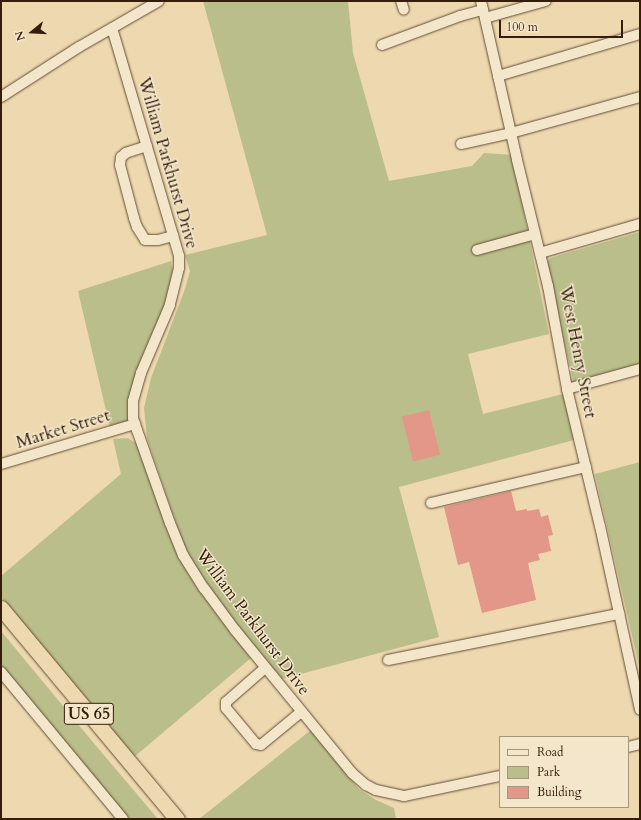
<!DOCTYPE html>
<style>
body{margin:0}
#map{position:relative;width:641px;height:820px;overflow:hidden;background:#edd8af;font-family:Cardo,serif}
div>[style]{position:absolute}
.green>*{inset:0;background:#b9be8a}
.building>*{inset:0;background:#e29789;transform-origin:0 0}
.roads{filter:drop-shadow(0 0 1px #634c34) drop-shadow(0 0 1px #634c34)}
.minor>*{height:10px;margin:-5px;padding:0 5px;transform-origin:5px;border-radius:5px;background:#f3e6cb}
.highway>*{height:15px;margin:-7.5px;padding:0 7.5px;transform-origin:7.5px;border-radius:7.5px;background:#edd8af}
span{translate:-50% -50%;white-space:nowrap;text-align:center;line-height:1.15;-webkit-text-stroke:3px #f3e6cb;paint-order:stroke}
.shield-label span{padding:1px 3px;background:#f3e6cb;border:1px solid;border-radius:3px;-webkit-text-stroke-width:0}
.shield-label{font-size:16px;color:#351d0b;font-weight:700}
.street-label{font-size:17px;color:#351d0b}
.frame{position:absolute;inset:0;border:2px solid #351d0b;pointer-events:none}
.legend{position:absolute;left:499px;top:736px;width:130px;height:72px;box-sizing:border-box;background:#f3e6cb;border:1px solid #a7967e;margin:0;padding:5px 7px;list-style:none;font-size:12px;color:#351d0b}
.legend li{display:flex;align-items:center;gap:8px;height:20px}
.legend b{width:20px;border:1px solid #a7967e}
.north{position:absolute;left:12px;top:12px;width:40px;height:40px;-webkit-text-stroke:3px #f3e6cb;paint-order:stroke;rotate:252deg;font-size:11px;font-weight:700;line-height:16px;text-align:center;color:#351d0b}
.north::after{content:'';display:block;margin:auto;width:14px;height:18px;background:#351d0b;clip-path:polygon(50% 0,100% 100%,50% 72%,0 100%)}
.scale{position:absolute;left:499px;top:20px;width:124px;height:18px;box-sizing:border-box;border:2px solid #351d0b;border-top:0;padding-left:5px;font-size:12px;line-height:14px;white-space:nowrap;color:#351d0b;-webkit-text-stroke:3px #f3e6cb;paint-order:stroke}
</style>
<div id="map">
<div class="green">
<div style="clip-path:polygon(203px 1px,348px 1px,353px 53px,389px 181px,472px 166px,484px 153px,512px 155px,549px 334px,468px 354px,483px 414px,563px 394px,574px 440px,399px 487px,439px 637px,282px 679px,219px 602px,195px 568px,180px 535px,147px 438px,144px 408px,151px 378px,185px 289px,190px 271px,185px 255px,267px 235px)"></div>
<div style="clip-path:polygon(640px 232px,640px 369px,574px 384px,546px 263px,550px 258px)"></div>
<div style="clip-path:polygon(171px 261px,174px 276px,172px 296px,141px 364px,133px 419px,111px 432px,78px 291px)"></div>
<div style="clip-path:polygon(128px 438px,138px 445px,153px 490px,172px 540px,185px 568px,215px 612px,251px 658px,133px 758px,1px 597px,1px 576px,121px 474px,113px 439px)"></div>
<div style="clip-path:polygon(640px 462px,640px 670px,595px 474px)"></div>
<div style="clip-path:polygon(1px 631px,92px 741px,158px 819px,128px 819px,1px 665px)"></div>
<div style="clip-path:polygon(311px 730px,359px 789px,376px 800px,394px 808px,396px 819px,199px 819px)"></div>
</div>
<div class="building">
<div style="left:429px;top:410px;width:46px;height:28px;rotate:76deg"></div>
<div style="clip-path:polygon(511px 491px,516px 511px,527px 509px,527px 511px,539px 509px,541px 517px,548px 515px,553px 535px,548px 536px,551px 551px,538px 554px,540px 560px,528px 563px,536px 600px,482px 613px,469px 562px,458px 565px,444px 507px)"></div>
</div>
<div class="roads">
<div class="minor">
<div style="left:401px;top:1px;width:9px;rotate:72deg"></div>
<div style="left:481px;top:1px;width:163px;rotate:77.2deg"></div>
<div style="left:517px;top:160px;width:130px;rotate:76.2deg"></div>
<div style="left:548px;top:286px;width:105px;rotate:79.5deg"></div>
<div style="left:567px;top:389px;width:141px;rotate:76.5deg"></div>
<div style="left:600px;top:526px;width:188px;rotate:77.7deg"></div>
<div style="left:485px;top:18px;width:63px;rotate:-15.6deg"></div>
<div style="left:112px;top:28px;width:238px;rotate:73.6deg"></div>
<div style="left:179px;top:256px;width:12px;rotate:90deg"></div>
<div style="left:179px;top:268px;width:38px;rotate:104deg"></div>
<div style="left:170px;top:305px;width:74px;rotate:113.1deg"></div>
<div style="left:141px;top:373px;width:29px;rotate:106deg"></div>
<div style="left:133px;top:401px;width:17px;rotate:90deg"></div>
<div style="left:133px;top:418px;width:13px;rotate:72deg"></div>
<div style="left:137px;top:430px;width:99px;rotate:70.5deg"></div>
<div style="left:170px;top:523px;width:35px;rotate:68deg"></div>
<div style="left:183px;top:555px;width:39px;rotate:58deg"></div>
<div style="left:204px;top:588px;width:52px;rotate:53.6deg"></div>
<div style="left:235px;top:630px;width:185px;rotate:50.7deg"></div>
<div style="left:352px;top:773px;width:18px;rotate:41deg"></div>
<div style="left:366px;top:785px;width:11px;rotate:27deg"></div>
<div style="left:376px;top:790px;width:29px;rotate:12deg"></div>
<div style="left:404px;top:796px;width:98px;rotate:-11.8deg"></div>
<div style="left:382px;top:45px;width:83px;rotate:-20.4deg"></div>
<div style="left:460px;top:16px;width:24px;rotate:-15deg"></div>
<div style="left:498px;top:76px;width:148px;rotate:-16.5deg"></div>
<div style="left:1px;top:97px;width:93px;rotate:-32.7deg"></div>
<div style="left:79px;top:47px;width:92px;rotate:-29.9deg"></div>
<div style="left:461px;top:144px;width:51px;rotate:-12.4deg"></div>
<div style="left:511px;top:133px;width:134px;rotate:-15.6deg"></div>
<div style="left:147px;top:146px;width:22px;rotate:162deg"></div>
<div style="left:126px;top:153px;width:6px;rotate:141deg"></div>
<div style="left:121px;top:157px;width:8px;rotate:97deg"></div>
<div style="left:120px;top:165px;width:55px;rotate:75.2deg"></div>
<div style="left:134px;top:218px;width:9px;rotate:72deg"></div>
<div style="left:137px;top:227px;width:15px;rotate:58deg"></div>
<div style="left:145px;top:240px;width:13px"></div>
<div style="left:158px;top:240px;width:16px;rotate:-15deg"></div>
<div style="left:477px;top:250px;width:60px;rotate:-15.4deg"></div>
<div style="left:540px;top:253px;width:104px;rotate:-16.2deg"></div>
<div style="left:567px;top:389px;width:76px;rotate:-15.3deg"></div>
<div style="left:1px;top:464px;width:140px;rotate:-16.6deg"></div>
<div style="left:431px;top:503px;width:159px;rotate:-13.1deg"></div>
<div style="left:388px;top:660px;width:236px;rotate:-11.3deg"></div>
<div style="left:265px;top:668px;width:52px;rotate:138.9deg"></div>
<div style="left:226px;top:702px;width:6px;rotate:90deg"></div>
<div style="left:226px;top:708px;width:47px;rotate:50.2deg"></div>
<div style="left:256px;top:744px;width:5px;rotate:11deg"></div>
<div style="left:261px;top:745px;width:52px;rotate:-39.5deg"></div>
<div style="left:1px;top:672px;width:191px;rotate:50.3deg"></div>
<div style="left:628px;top:747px;width:12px;rotate:-14deg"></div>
</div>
<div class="highway">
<div style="left:1px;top:608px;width:275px;rotate:50.2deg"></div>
</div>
</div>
<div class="shield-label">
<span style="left:89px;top:714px">US 65</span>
</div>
<div class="street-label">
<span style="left:168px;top:163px;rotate:74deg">William Parkhurst Drive</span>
<span style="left:578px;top:352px;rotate:79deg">West Henry Street</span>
<span style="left:63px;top:429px;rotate:-17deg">Market Street</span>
<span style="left:253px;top:622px;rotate:53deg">William Parkhurst Drive</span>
</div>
<div class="frame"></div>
<ul class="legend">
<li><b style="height:5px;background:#f3e6cb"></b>Road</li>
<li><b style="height:11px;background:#b9be8a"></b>Park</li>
<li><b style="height:11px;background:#e29789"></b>Building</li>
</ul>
<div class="north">N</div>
<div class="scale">100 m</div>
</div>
